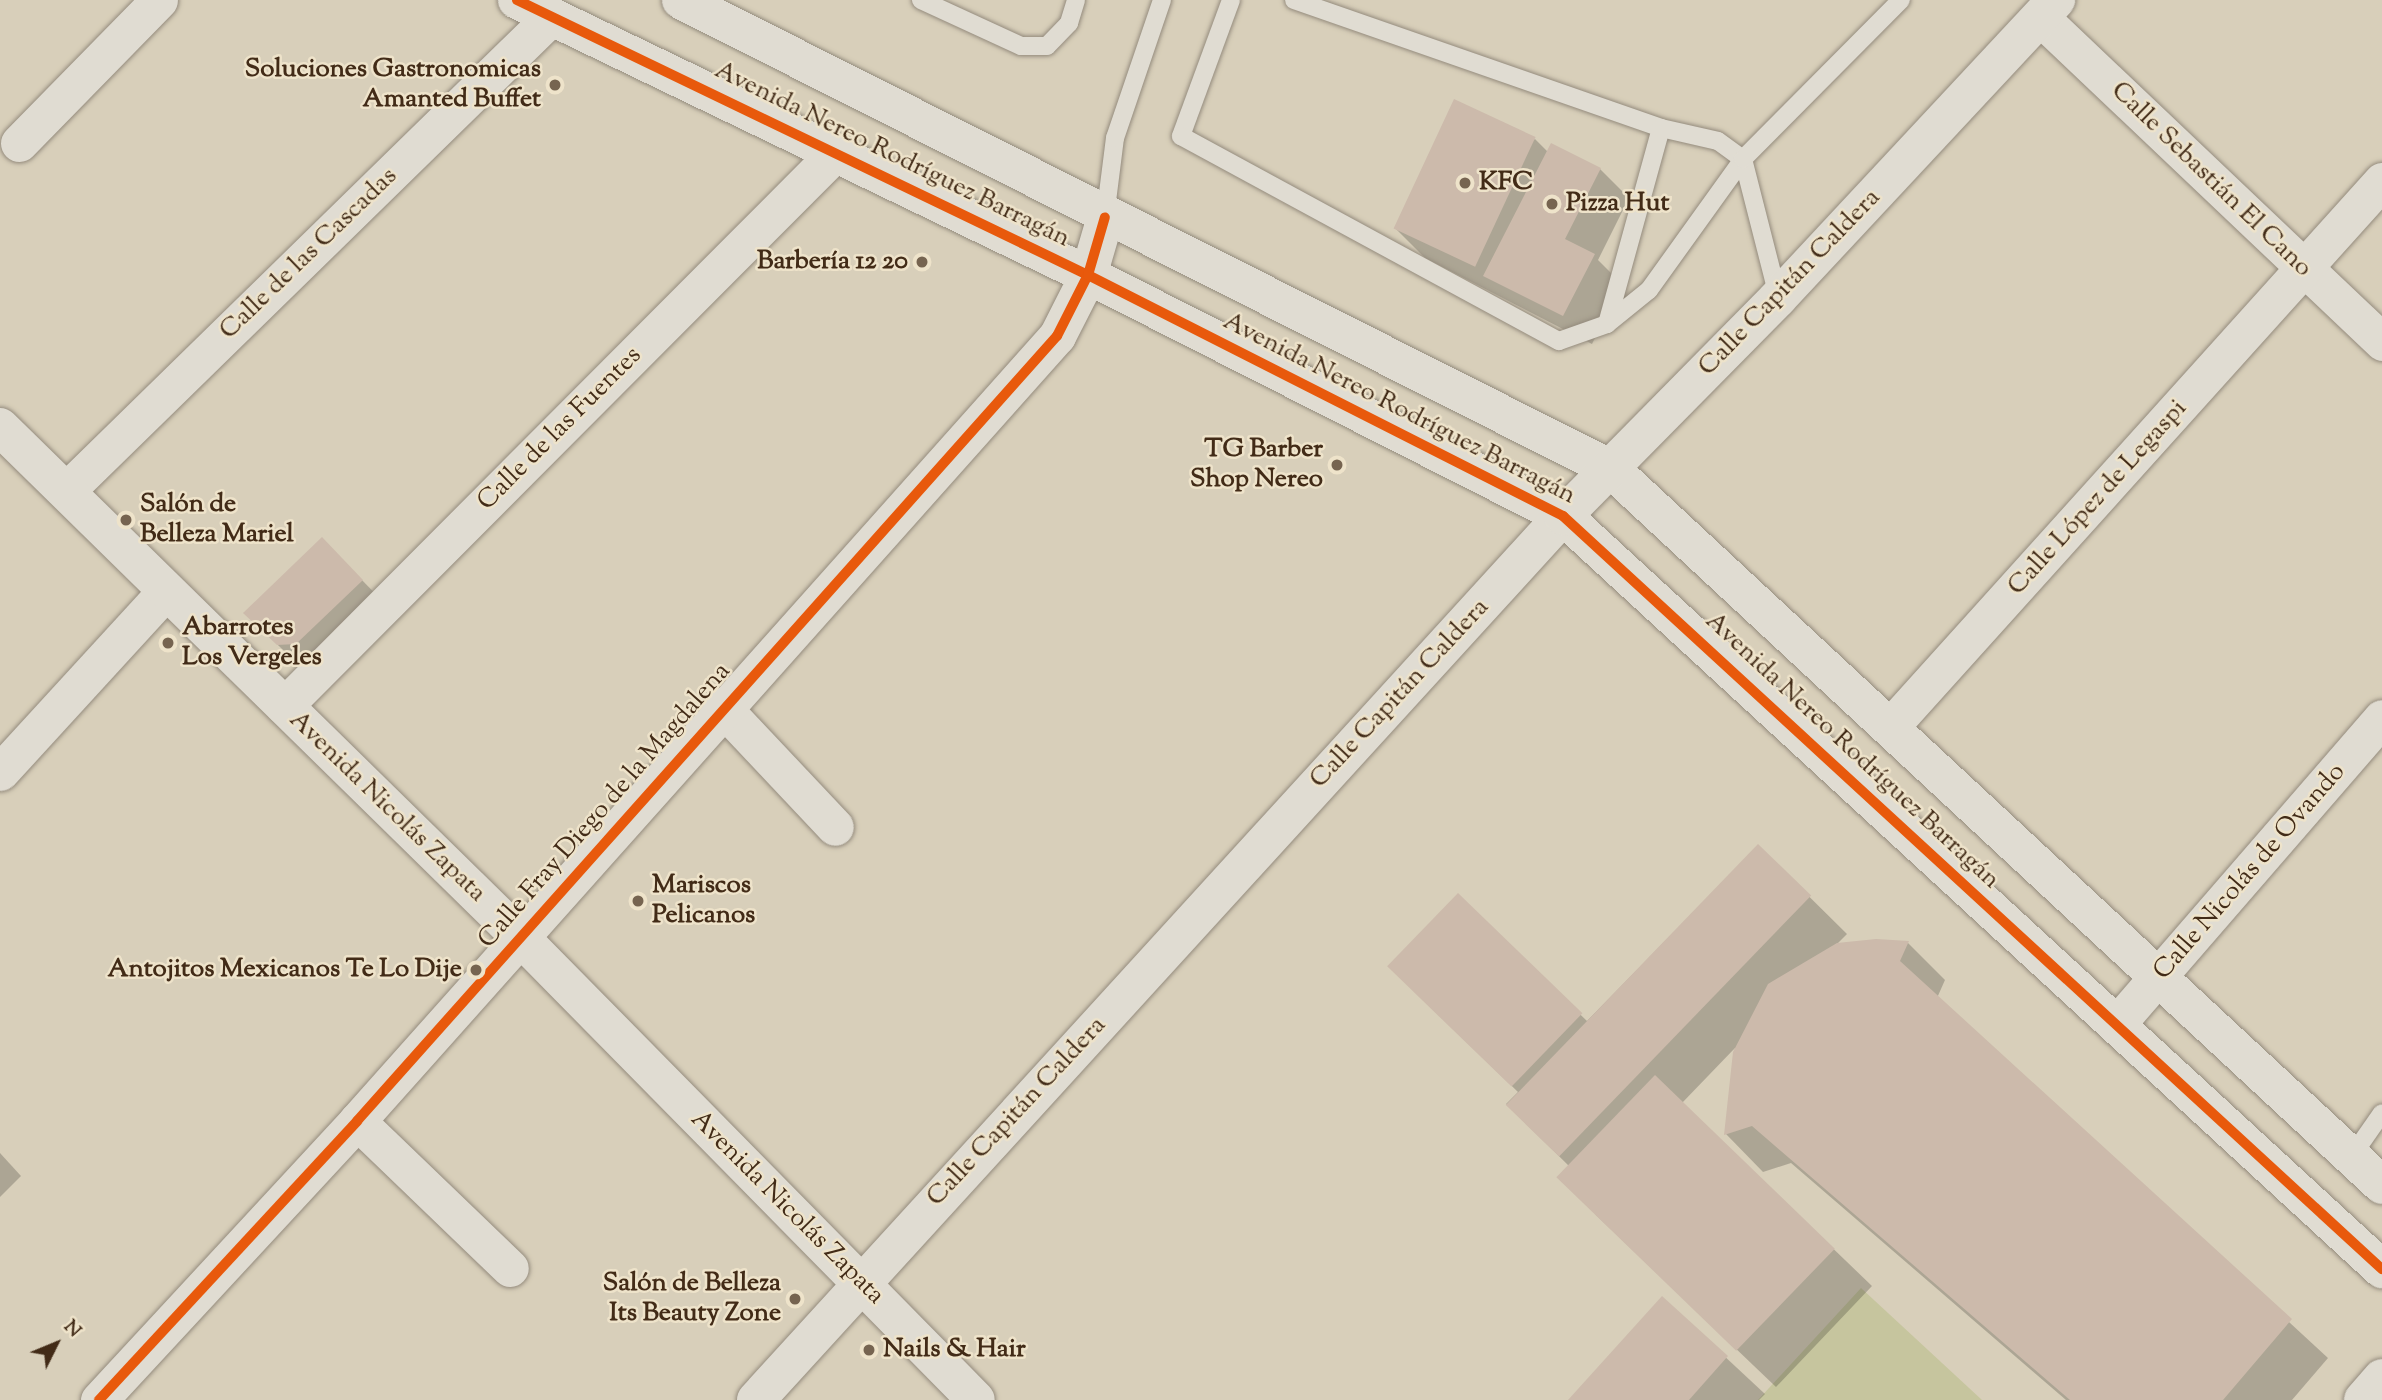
<!DOCTYPE html>
<meta charset="utf-8">
<style>
body{margin:0}
#map{position:relative;width:2382px;height:1400px;overflow:hidden;background:#d8cfba;font-family:"Sorts Mill Goudy",serif}
div>[style]{position:absolute}
.green>*{inset:0;background:#c6c59e}
.shadow>*{inset:0;background:#0003}
.building>*{inset:0;background:#ccbaab;transform-origin:0 0}
.roads{filter:drop-shadow(0 0 2px #948b7d) drop-shadow(0 0 2px #948b7d)}
.service>*{height:18px;margin:-9px;padding:0 9px;transform-origin:9px;border-radius:9px;background:#e0dcd2}
.minor>*{height:37px;margin:-18.5px;padding:0 18.5px;transform-origin:18.5px;border-radius:18.5px;background:#e0dcd2}
.tertiary>*{height:38px;margin:-19px;padding:0 19px;transform-origin:19px;border-radius:19px;background:#e0dcd2}
.secondary>*{height:38px;margin:-19px;padding:0 19px;transform-origin:19px;border-radius:19px;background:#e0dcd2}
.cycleway>*{height:10px;margin:-5px;padding:0 5px;transform-origin:5px;border-radius:5px;background:#e8590c}
.dots>*{width:19px;height:19px;translate:-50% -50%;box-sizing:border-box;border:4px solid #eee3ca;border-radius:50%}
span{translate:-50% -50%;white-space:nowrap;text-align:center;line-height:1.15;-webkit-text-stroke:5px #eee3ca;paint-order:stroke}
.poi-label{font-size:26px;color:#422b17;font-weight:700}
.right{translate:-100% -50%;text-align:right}
.left{translate:0 -50%;text-align:left}
.street-label{font-size:26px;color:#422b17}
.north{position:absolute;left:21px;top:1309px;width:70px;height:70px;-webkit-text-stroke:5px #eee3ca;paint-order:stroke;rotate:47deg;font-size:19px;font-weight:700;line-height:28px;text-align:center;color:#422b17}
.north::after{content:'';display:block;margin:auto;width:24px;height:32px;background:#422b17;clip-path:polygon(50% 0,100% 100%,50% 72%,0 100%)}
</style>
<div id="map">
<div class="green">
<div style="clip-path:polygon(1861px 1288px,1982px 1400px,1758px 1400px)"></div>
</div>
<div class="shadow">
<div style="clip-path:polygon(1535px 139px,1548px 152px,1600px 169px,1629px 198px,1598px 260px,1622px 284px,1592px 344px,1425px 258px,1396px 229px)"></div>
<div style="clip-path:polygon(359px 577px,399px 618px,334px 681px,316px 682px,245px 613px)"></div>
<div style="clip-path:polygon(1758px 846px,1847px 934px,1836px 945px,1908px 943px,1945px 980px,1937px 998px,2328px 1358px,2292px 1400px,2066px 1400px,1791px 1163px,1763px 1172px,1726px 1134px,1735px 1048px,1682px 1103px,1872px 1286px,1776px 1387px,1596px 1215px,1570px 1167px,1506px 1104px,1518px 1092px,1418px 995px,1458px 896px,1587px 1021px)"></div>
<div style="clip-path:polygon(0 1153px,21px 1176px,0 1197px)"></div>
<div style="clip-path:polygon(1662px 1298px,1765px 1394px,1759px 1400px,1571px 1400px)"></div>
</div>
<div class="building">
<div style="left:1454px;top:99px;width:90px;height:143px;rotate:25deg"></div>
<div style="clip-path:polygon(1551px 143px,1601px 168px,1565px 239px,1595px 254px,1563px 316px,1483px 276px)"></div>
<div style="clip-path:polygon(322px 537px,363px 580px,296px 644px,277px 645px,243px 613px)"></div>
<div style="left:1758px;top:844px;width:74px;height:363px;rotate:44deg"></div>
<div style="left:1458px;top:893px;width:173px;height:102px;rotate:44deg"></div>
<div style="clip-path:polygon(1876px 939px,1909px 941px,1900px 961px,2292px 1319px,2223px 1400px,2070px 1400px,1752px 1126px,1724px 1135px,1733px 1052px,1768px 984px,1837px 943px)"></div>
<div style="left:1655px;top:1075px;width:250px;height:142px;rotate:44deg"></div>
<div style="clip-path:polygon(1662px 1296px,1728px 1356px,1689px 1400px,1568px 1400px)"></div>
</div>
<div class="roads">
<div class="service">
<div style="left:921px;top:0;width:110px;rotate:24.7deg"></div>
<div style="left:1021px;top:46px;width:26px"></div>
<div style="left:1047px;top:46px;width:32px;rotate:-46deg"></div>
<div style="left:1069px;top:23px;width:24px;rotate:-73deg"></div>
<div style="left:1231px;top:0;width:145px;rotate:110.2deg"></div>
<div style="left:1181px;top:136px;width:430px;rotate:28.5deg"></div>
<div style="left:1559px;top:341px;width:51px;rotate:-19.5deg"></div>
<div style="left:1607px;top:324px;width:203px;rotate:-74.6deg"></div>
<div style="left:1294px;top:0;width:389px;rotate:19.2deg"></div>
<div style="left:1661px;top:128px;width:58px;rotate:12.8deg"></div>
<div style="left:1718px;top:141px;width:31px;rotate:36deg"></div>
<div style="left:1743px;top:159px;width:141px;rotate:75.7deg"></div>
<div style="left:1105px;top:217px;width:80px;rotate:-82.8deg"></div>
<div style="left:1115px;top:138px;width:146px;rotate:-71.2deg"></div>
<div style="left:1607px;top:324px;width:54px;rotate:-39deg"></div>
<div style="left:1649px;top:290px;width:161px;rotate:-54.3deg"></div>
<div style="left:1743px;top:159px;width:224px;rotate:-45.2deg"></div>
<div style="left:2352px;top:1156px;width:52px;rotate:-55.1deg"></div>
</div>
<div class="minor">
<div style="left:2040px;top:17px;width:472px;rotate:43.5deg"></div>
<div style="left:19px;top:143px;width:200px;rotate:-45.6deg"></div>
<div style="left:66px;top:491px;width:678px;rotate:-44.34deg"></div>
<div style="left:284px;top:706px;width:782px;rotate:-45.1deg"></div>
<div style="left:721px;top:706px;width:166px;rotate:46.7deg"></div>
<div style="left:1890px;top:727px;width:735px;rotate:-47.98deg"></div>
<div style="left:0;top:772px;width:244px;rotate:-47.5deg"></div>
<div style="left:2116px;top:1025px;width:406px;rotate:-49.1deg"></div>
<div style="left:357px;top:1121px;width:212px;rotate:43.9deg"></div>
<div style="left:99px;top:1400px;width:380px;rotate:-47.2deg"></div>
<div style="left:357px;top:1121px;width:1052px;rotate:-48.28deg"></div>
<div style="left:1057px;top:336px;width:68px;rotate:-63.1deg"></div>
<div style="left:1088px;top:275px;width:60px;rotate:-73.7deg"></div>
</div>
<div class="tertiary">
<div style="left:517px;top:0;width:634px;rotate:25.72deg"></div>
<div style="left:1088px;top:275px;width:533px;rotate:26.9deg"></div>
<div style="left:1563px;top:516px;width:1113px;rotate:42.6deg"></div>
<div style="left:681px;top:0;width:1042px;rotate:26.76deg"></div>
<div style="left:1611px;top:469px;width:1052px;rotate:42.88deg"></div>
<div style="left:0;top:427px;width:730px;rotate:44.44deg"></div>
<div style="left:521px;top:938px;width:648px;rotate:45.44deg"></div>
</div>
<div class="secondary">
<div style="left:756px;top:1400px;width:1197px;rotate:-47.61deg"></div>
<div style="left:1563px;top:516px;width:306px;rotate:-45.4deg"></div>
<div style="left:1778px;top:298px;width:408px;rotate:-47deg"></div>
<div style="left:2363px;top:1400px;width:29px;rotate:-49deg"></div>
</div>
</div>
<div class="cycleway">
<div style="left:517px;top:0;width:634px;rotate:25.72deg"></div>
<div style="left:1088px;top:275px;width:533px;rotate:26.9deg"></div>
<div style="left:1563px;top:516px;width:1113px;rotate:42.6deg"></div>
<div style="left:99px;top:1400px;width:380px;rotate:-47.2deg"></div>
<div style="left:357px;top:1121px;width:1052px;rotate:-48.28deg"></div>
<div style="left:1057px;top:336px;width:68px;rotate:-63.1deg"></div>
<div style="left:1088px;top:275px;width:60px;rotate:-73.7deg"></div>
</div>
<div class="dots">
<div style="left:555px;top:85px;background:#766450"></div>
<div style="left:1465px;top:183px;background:#766450"></div>
<div style="left:1552px;top:204px;background:#766450"></div>
<div style="left:922px;top:262px;background:#766450"></div>
<div style="left:1337px;top:465px;background:#766450"></div>
<div style="left:126px;top:520px;background:#766450"></div>
<div style="left:168px;top:643px;background:#766450"></div>
<div style="left:638px;top:901px;background:#766450"></div>
<div style="left:476px;top:970px;background:#766450"></div>
<div style="left:795px;top:1299px;background:#766450"></div>
<div style="left:869px;top:1350px;background:#766450"></div>
</div>
<div class="poi-label">
<span class="right" style="left:541px;top:85px">Soluciones Gastronomicas<br>Amanted Buffet</span>
<span class="left" style="left:1479px;top:183px">KFC</span>
<span class="left" style="left:1566px;top:204px">Pizza Hut</span>
<span class="right" style="left:908px;top:262px">Barbería 12 20</span>
<span class="right" style="left:1323px;top:465px">TG Barber<br>Shop Nereo</span>
<span class="left" style="left:140px;top:520px">Salón de<br>Belleza Mariel</span>
<span class="left" style="left:182px;top:643px">Abarrotes<br>Los Vergeles</span>
<span class="left" style="left:652px;top:901px">Mariscos<br>Pelicanos</span>
<span class="right" style="left:462px;top:970px">Antojitos Mexicanos Te Lo Dije</span>
<span class="right" style="left:781px;top:1299px">Salón de Belleza<br>Its Beauty Zone</span>
<span class="left" style="left:883px;top:1350px">Nails &amp; Hair</span>
</div>
<div class="street-label">
<span style="left:892px;top:155px;rotate:26deg">Avenida Nereo Rodríguez Barragán</span>
<span style="left:2211px;top:180px;rotate:44deg">Calle Sebastián El Cano</span>
<span style="left:309px;top:254px;rotate:-44deg">Calle de las Cascadas</span>
<span style="left:1790px;top:283px;rotate:-46deg">Calle Capitán Caldera</span>
<span style="left:1399px;top:409px;rotate:27deg">Avenida Nereo Rodríguez Barragán</span>
<span style="left:560px;top:429px;rotate:-45deg">Calle de las Fuentes</span>
<span style="left:2098px;top:498px;rotate:-48deg">Calle López de Legaspi</span>
<span style="left:1400px;top:694px;rotate:-47deg">Calle Capitán Caldera</span>
<span style="left:1852px;top:751px;rotate:43deg">Avenida Nereo Rodríguez Barragán</span>
<span style="left:605px;top:806px;rotate:-49deg">Calle Fray Diego de la Magdalena</span>
<span style="left:387px;top:807px;rotate:44deg">Avenida Nicolás Zapata</span>
<span style="left:2250px;top:872px;rotate:-49deg">Calle Nicolás de Ovando</span>
<span style="left:1017px;top:1112px;rotate:-47deg">Calle Capitán Caldera</span>
<span style="left:787px;top:1208px;rotate:45deg">Avenida Nicolás Zapata</span>
</div>
<div class="north">N</div>
</div>
